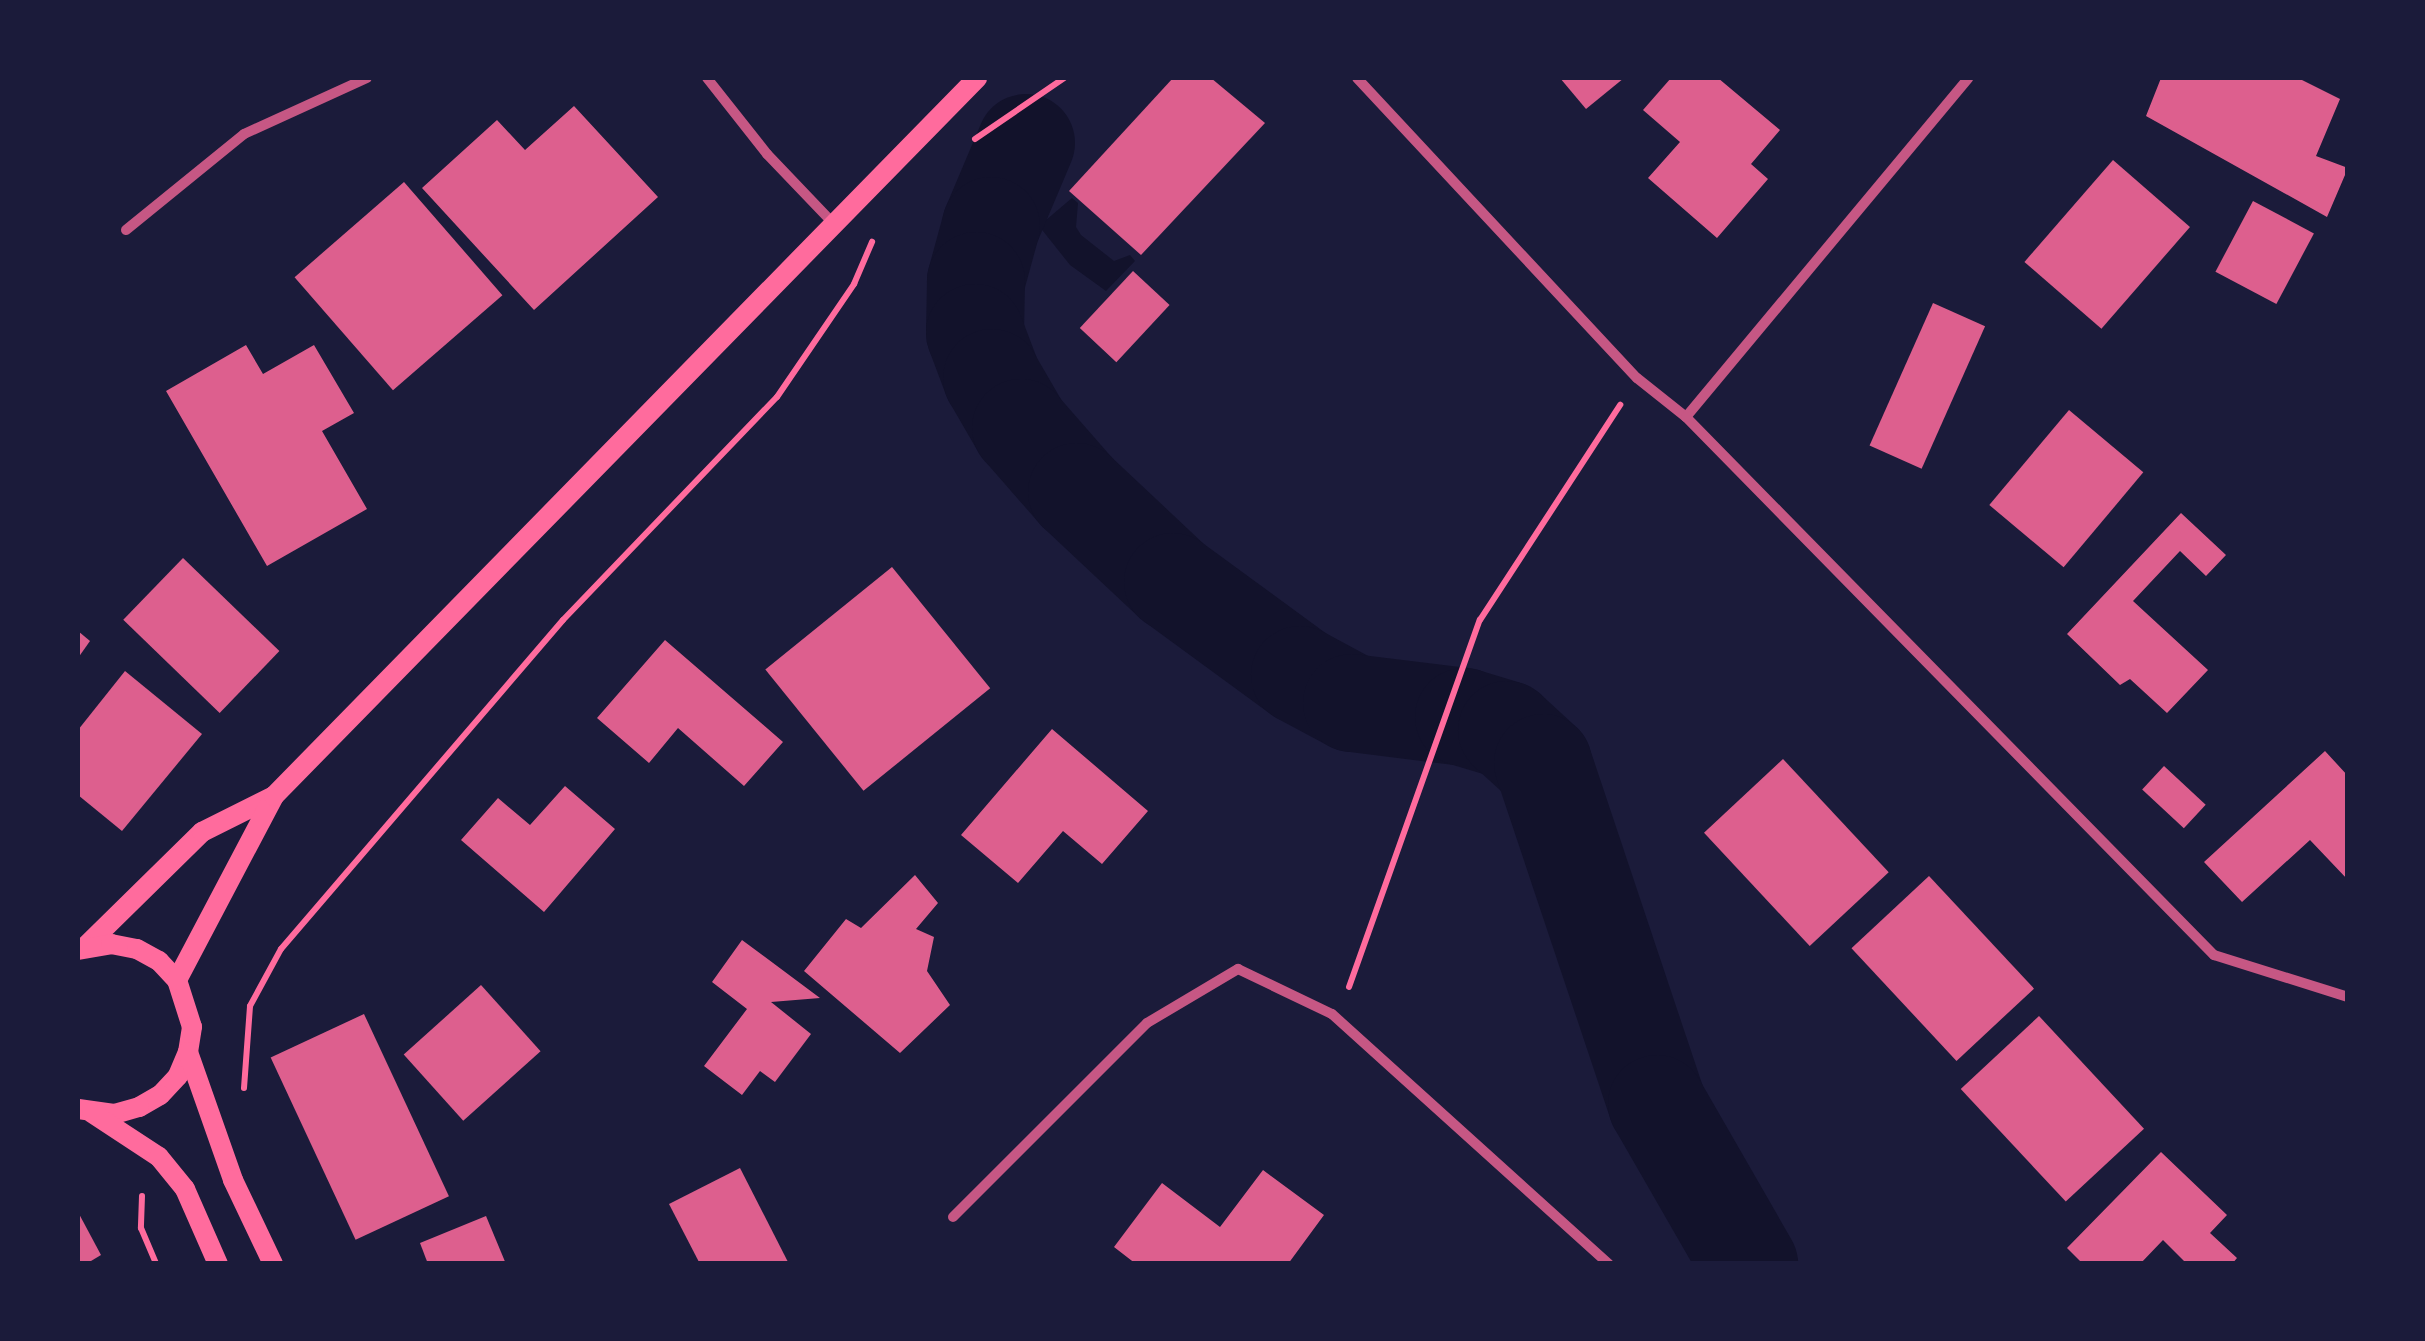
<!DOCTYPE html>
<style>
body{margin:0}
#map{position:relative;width:2425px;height:1341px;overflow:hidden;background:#1b1b3a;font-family:"Fira Sans Condensed",sans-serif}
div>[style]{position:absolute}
.water>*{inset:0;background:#12122b}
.river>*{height:98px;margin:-49px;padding:0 49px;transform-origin:49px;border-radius:49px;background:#12122b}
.building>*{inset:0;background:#dd5f8e;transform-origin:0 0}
.path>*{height:6px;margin:-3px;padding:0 3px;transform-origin:3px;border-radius:3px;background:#ff6b9d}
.minor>*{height:10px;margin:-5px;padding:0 5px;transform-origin:5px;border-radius:5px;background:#c65784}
.secondary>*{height:20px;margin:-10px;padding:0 10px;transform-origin:10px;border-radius:10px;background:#ff6b9d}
span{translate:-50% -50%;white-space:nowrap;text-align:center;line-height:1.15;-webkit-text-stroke:10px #1b1b3a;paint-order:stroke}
.frame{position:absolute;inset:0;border:80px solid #1b1b3a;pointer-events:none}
</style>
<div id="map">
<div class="water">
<div style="clip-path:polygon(1072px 198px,1078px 203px,1076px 227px,1081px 235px,1114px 261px,1130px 255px,1135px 261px,1106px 291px,1070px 265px,1039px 226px)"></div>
</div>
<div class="river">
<div style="left:1026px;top:143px;width:90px;rotate:112.9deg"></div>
<div style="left:991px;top:226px;width:57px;rotate:105.3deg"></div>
<div style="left:976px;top:281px;width:52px;rotate:91.1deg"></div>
<div style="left:975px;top:333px;width:48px;rotate:69.3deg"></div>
<div style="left:992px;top:378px;width:58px;rotate:59.9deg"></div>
<div style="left:1021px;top:428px;width:85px;rotate:48.8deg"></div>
<div style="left:1077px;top:492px;width:132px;rotate:43.2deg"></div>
<div style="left:1173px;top:582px;width:157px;rotate:36.2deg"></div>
<div style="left:1300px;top:675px;width:59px;rotate:28.3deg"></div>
<div style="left:1352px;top:703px;width:113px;rotate:7.1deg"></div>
<div style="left:1464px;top:717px;width:45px;rotate:16.8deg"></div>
<div style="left:1507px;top:730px;width:49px;rotate:42.5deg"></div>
<div style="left:1543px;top:763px;width:360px;rotate:71.5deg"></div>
<div style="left:1657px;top:1104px;width:185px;rotate:60.1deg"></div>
</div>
<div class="building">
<div style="clip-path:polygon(1173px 78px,1211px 78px,1265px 123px,1141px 255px,1069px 191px)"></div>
<div style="clip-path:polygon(1560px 78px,1624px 78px,1586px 109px)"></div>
<div style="clip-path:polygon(1671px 78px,1718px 78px,1780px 130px,1751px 164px,1768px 179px,1717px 238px,1648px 178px,1680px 142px,1643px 110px)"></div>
<div style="clip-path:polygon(2161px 78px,2298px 78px,2340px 99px,2316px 156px,2348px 168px,2327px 217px,2146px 116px)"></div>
<div style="clip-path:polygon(574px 106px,658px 197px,534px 310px,422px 188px,497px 120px,525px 150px)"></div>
<div style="left:2113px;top:160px;width:102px;height:135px;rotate:41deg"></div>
<div style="left:404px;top:182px;width:150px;height:145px;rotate:49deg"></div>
<div style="left:2253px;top:201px;width:69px;height:80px;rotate:28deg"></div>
<div style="left:1133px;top:271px;width:50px;height:78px;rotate:43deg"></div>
<div style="left:1933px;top:303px;width:57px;height:156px;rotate:24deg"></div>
<div style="clip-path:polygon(246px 345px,263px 374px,314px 345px,354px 413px,322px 431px,367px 509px,267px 566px,166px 391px)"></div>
<div style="left:2069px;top:410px;width:97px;height:124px;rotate:40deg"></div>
<div style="clip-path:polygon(2181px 513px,2226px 555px,2206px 576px,2180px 551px,2133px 601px,2208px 670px,2167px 713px,2130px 679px,2120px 685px,2067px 634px)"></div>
<div style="left:183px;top:558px;width:134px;height:86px;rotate:44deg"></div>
<div style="left:892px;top:567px;width:156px;height:163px;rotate:51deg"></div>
<div style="clip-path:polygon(78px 631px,90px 641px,78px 658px)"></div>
<div style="clip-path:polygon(665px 640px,783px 742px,744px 786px,678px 728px,649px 763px,597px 718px)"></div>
<div style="clip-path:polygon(125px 671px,202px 734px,122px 831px,78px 795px,78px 730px)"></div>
<div style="clip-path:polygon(1052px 729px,1148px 811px,1102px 864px,1063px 831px,1018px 883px,961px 835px)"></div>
<div style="clip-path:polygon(2325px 751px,2348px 776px,2348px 880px,2310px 840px,2242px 902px,2204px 862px)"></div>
<div style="left:1783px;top:759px;width:155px;height:108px;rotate:47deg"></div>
<div style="left:2164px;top:766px;width:57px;height:32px;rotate:43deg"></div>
<div style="clip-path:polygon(565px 786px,615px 829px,544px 912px,461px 840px,498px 798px,530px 825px)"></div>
<div style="clip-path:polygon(915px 875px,938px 903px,916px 929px,934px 937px,927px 971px,950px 1005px,900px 1053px,804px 971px,846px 919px,861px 928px)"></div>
<div style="left:1929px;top:876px;width:154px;height:106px;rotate:47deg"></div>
<div style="clip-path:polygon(742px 940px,820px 998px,771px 1002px,811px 1034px,775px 1082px,760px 1071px,742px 1095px,704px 1066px,747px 1009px,712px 982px)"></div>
<div style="left:481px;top:985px;width:89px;height:104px;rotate:48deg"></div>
<div style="left:364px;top:1014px;width:201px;height:103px;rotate:65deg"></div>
<div style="left:2039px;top:1016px;width:154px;height:107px;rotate:47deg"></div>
<div style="clip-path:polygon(2161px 1152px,2227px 1215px,2210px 1233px,2237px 1258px,2232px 1264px,2187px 1264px,2163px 1240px,2140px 1264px,2083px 1264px,2067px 1248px)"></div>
<div style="clip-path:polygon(740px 1168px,789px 1264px,700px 1264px,669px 1204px)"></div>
<div style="clip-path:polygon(1263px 1170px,1324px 1215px,1288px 1264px,1136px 1264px,1114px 1247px,1162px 1183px,1220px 1227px)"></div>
<div style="clip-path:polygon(78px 1212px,101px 1255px,86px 1264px,78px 1264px)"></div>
<div style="clip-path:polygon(486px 1216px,506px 1264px,428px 1264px,420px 1243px)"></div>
</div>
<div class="path">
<div style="left:975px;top:139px;width:108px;rotate:-34.4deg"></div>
<div style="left:1349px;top:987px;width:390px;rotate:-70.4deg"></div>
<div style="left:1480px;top:620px;width:257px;rotate:-56.9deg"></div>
<div style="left:244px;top:1088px;width:82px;rotate:-85.8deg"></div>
<div style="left:250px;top:1006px;width:65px;rotate:-61.5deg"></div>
<div style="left:281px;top:949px;width:433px;rotate:-49.4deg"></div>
<div style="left:563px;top:620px;width:309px;rotate:-46.2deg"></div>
<div style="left:777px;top:397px;width:137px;rotate:-55.7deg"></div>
<div style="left:854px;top:284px;width:46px;rotate:-66.8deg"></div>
<div style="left:142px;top:1196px;width:32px;rotate:92deg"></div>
<div style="left:141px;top:1228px;width:39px;rotate:67deg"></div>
</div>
<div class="minor">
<div style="left:707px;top:78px;width:97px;rotate:51.7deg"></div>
<div style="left:767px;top:154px;width:97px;rotate:46.3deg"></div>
<div style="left:1357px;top:78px;width:410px;rotate:47deg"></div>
<div style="left:1637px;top:378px;width:63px;rotate:38.5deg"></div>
<div style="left:1686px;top:417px;width:754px;rotate:45.54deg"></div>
<div style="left:2214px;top:955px;width:140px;rotate:17.4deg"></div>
<div style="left:126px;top:230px;width:152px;rotate:-39.1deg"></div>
<div style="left:244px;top:134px;width:135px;rotate:-24.5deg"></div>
<div style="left:1686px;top:417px;width:441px;rotate:-50.2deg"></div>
<div style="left:953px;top:1217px;width:274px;rotate:-45deg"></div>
<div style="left:1147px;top:1023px;width:106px;rotate:-30.7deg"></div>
<div style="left:1238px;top:969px;width:104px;rotate:25.6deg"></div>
<div style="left:1332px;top:1014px;width:373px;rotate:42.1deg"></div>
</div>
<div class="secondary">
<div style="left:86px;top:946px;width:163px;rotate:-44.5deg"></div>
<div style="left:202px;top:832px;width:80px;rotate:-26.6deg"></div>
<div style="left:78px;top:950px;width:34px;rotate:-10deg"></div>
<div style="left:111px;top:944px;width:26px;rotate:11deg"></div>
<div style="left:137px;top:949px;width:25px;rotate:29deg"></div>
<div style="left:159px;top:961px;width:26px;rotate:47deg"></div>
<div style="left:177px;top:980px;width:49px;rotate:72.3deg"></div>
<div style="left:192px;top:1027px;width:25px;rotate:99deg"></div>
<div style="left:188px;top:1052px;width:26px;rotate:113deg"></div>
<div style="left:178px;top:1076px;width:26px;rotate:133deg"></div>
<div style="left:160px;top:1095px;width:24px;rotate:150deg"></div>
<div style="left:139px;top:1107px;width:26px;rotate:164deg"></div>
<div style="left:114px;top:1114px;width:36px;rotate:-172deg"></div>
<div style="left:177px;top:980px;width:208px;rotate:-62.2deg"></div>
<div style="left:274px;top:796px;width:1005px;rotate:-45.6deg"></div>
<div style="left:188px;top:1052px;width:136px;rotate:70.6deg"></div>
<div style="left:233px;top:1180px;width:93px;rotate:64.5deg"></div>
<div style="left:92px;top:1113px;width:80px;rotate:33.3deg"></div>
<div style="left:159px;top:1157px;width:41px;rotate:50.9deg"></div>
<div style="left:185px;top:1189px;width:82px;rotate:66.3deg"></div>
</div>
<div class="frame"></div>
</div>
